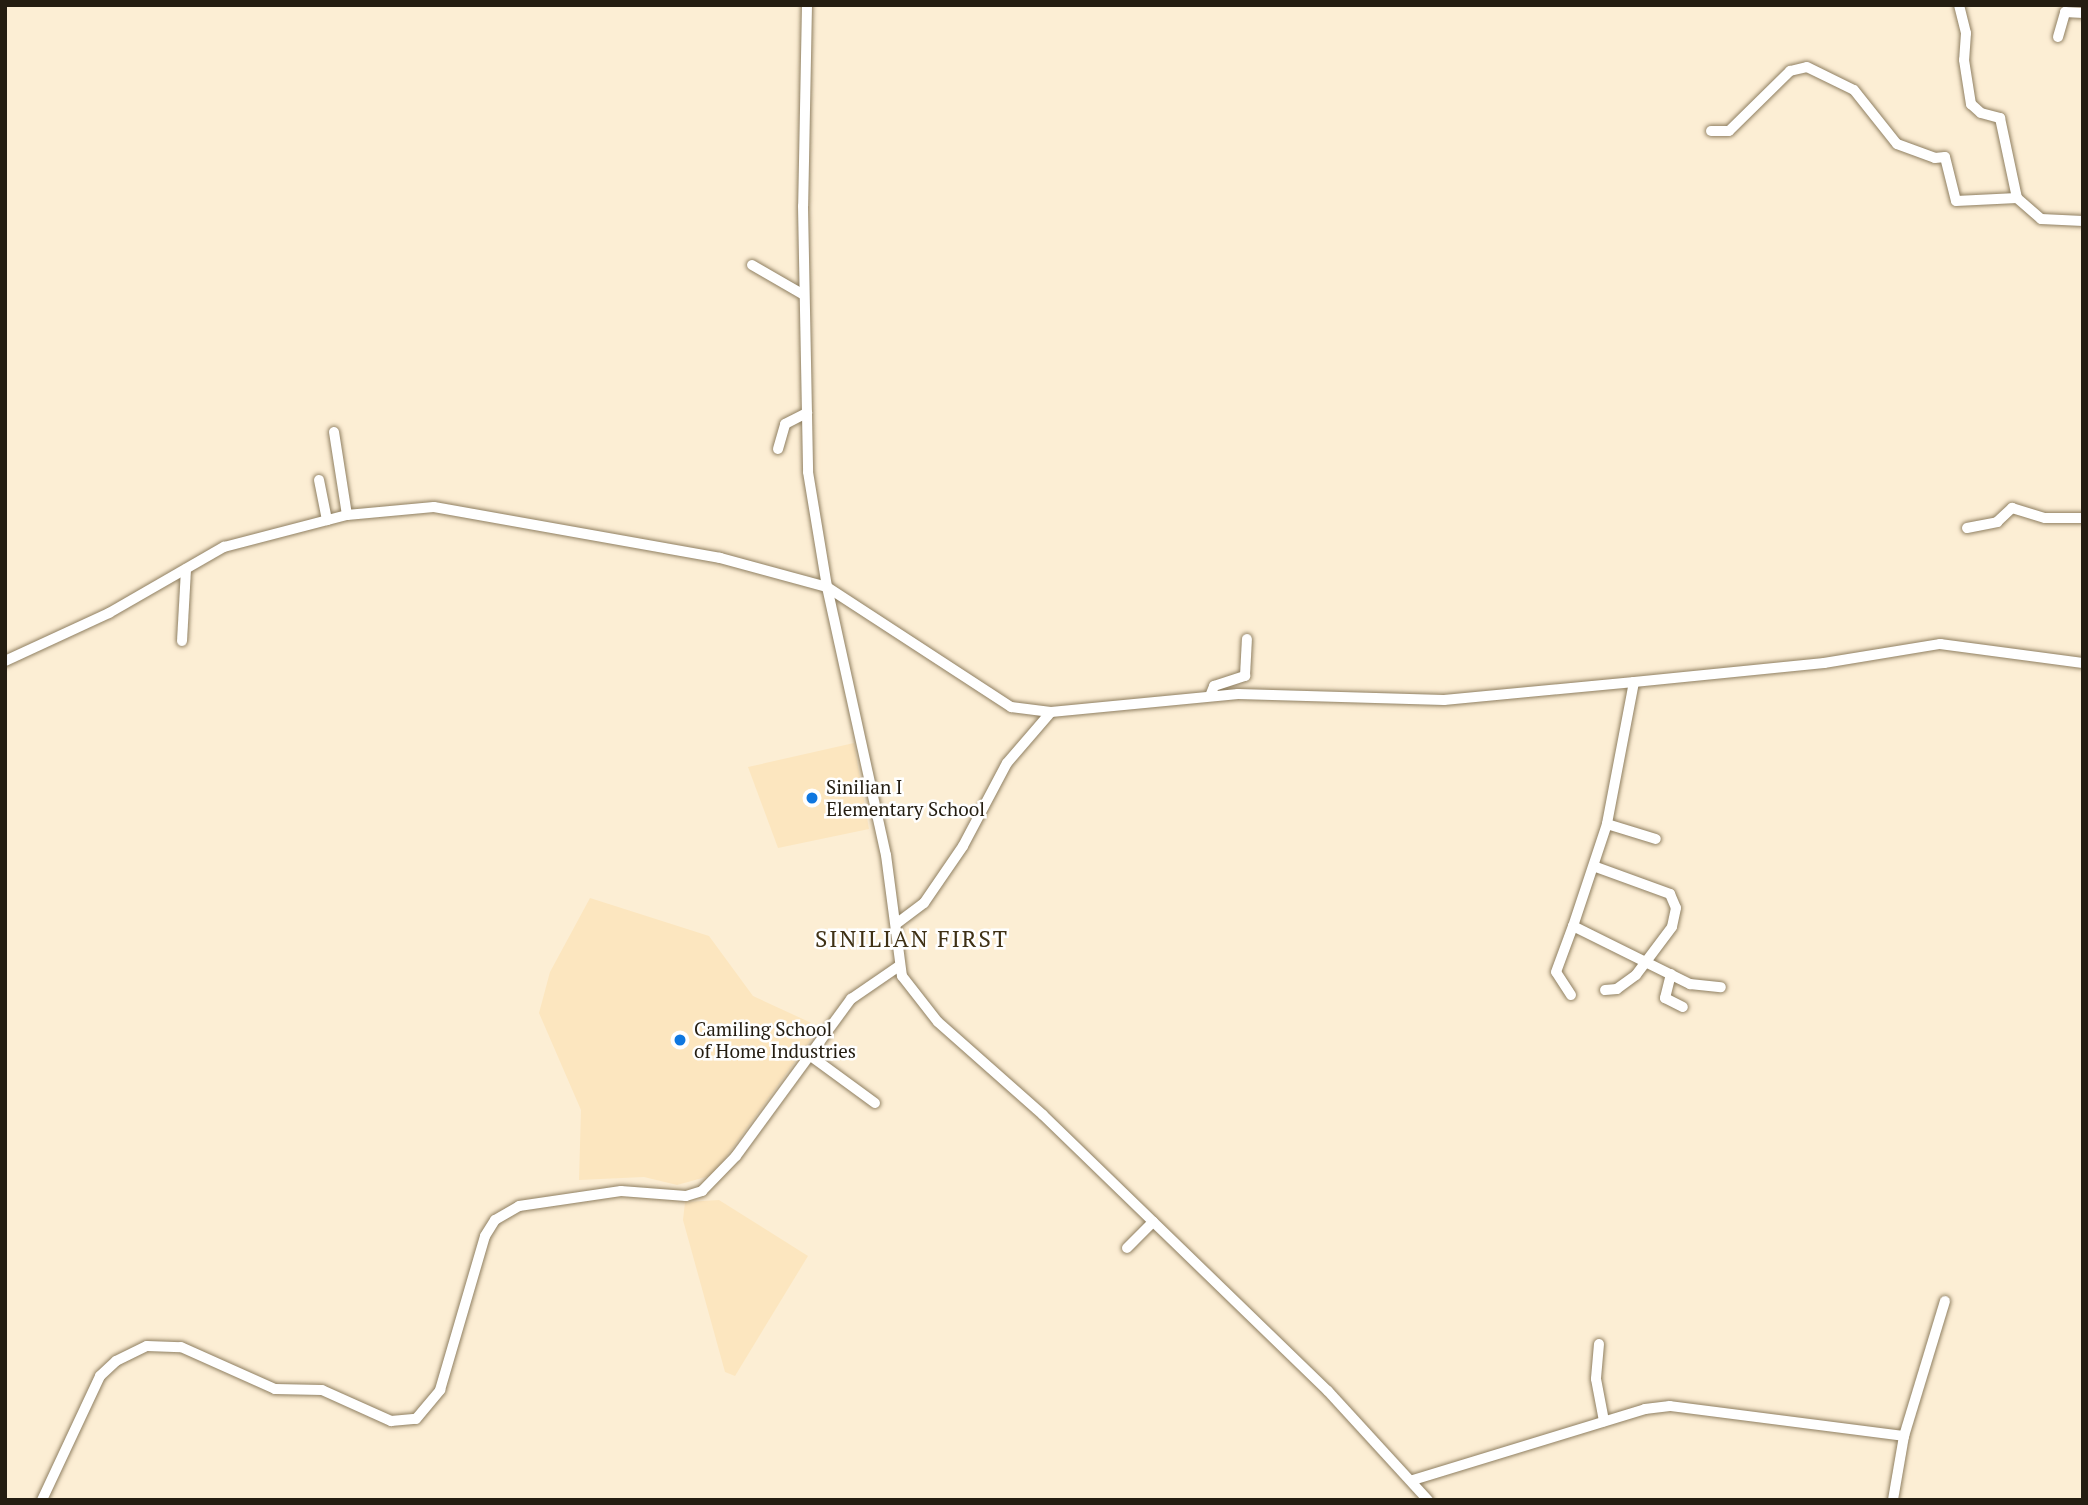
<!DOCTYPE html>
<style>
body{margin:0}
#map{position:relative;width:2088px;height:1505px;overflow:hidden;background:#fceed4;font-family:"PT Serif",serif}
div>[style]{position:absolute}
.built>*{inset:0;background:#fce6bf}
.roads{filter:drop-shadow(0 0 2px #8f7f61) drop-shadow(0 0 2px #8f7f61)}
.minor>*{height:10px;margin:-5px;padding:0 5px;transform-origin:5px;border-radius:5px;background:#fff}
.dots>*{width:19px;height:19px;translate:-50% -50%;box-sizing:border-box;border:4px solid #fff;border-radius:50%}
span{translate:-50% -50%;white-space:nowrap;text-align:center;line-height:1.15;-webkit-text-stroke:5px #fff;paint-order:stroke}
.poi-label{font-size:19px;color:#241d11}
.left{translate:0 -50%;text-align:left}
.quarter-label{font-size:23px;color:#3f3115;letter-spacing:2px}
.frame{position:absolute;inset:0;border:7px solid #241d11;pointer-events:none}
</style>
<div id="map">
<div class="built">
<div style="clip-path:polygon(854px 743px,869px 829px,778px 848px,748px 767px)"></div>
<div style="clip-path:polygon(590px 898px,709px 936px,753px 996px,820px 1027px,713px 1175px,677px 1185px,644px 1177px,579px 1180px,581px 1110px,539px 1013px,550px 972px)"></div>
<div style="clip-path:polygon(719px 1200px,808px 1256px,735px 1376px,725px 1372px,683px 1220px,685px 1202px)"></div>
</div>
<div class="roads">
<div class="minor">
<div style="left:807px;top:5px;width:201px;rotate:91.1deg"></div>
<div style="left:803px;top:206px;width:266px;rotate:88.9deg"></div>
<div style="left:808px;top:472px;width:117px;rotate:80.6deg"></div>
<div style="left:827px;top:587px;width:274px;rotate:77.6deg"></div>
<div style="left:886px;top:855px;width:122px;rotate:82.5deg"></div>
<div style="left:902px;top:976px;width:58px;rotate:52deg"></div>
<div style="left:938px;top:1022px;width:140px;rotate:41.5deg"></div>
<div style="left:1043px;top:1115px;width:397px;rotate:44.1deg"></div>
<div style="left:1328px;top:1391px;width:148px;rotate:47.5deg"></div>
<div style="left:1959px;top:5px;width:29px;rotate:76deg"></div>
<div style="left:1966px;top:33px;width:27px;rotate:94deg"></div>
<div style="left:1964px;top:60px;width:45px;rotate:81deg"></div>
<div style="left:1971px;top:104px;width:13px;rotate:42deg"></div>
<div style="left:1981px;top:113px;width:20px;rotate:15deg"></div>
<div style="left:2000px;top:118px;width:82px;rotate:78deg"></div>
<div style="left:2058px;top:37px;width:26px;rotate:-74deg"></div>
<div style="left:2065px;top:12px;width:18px;rotate:3deg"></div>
<div style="left:1711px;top:131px;width:18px"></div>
<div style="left:1729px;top:131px;width:86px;rotate:-44.5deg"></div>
<div style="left:1790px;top:71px;width:17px;rotate:-13deg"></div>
<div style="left:1807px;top:67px;width:52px;rotate:26.1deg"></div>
<div style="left:1854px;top:90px;width:69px;rotate:51.5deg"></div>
<div style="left:1897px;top:144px;width:40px;rotate:20.2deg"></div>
<div style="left:1935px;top:158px;width:10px;rotate:-6deg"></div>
<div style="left:1945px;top:157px;width:45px;rotate:76deg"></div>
<div style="left:1956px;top:201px;width:61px;rotate:-2.8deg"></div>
<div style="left:2017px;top:198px;width:32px;rotate:41deg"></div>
<div style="left:2041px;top:219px;width:42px;rotate:2.7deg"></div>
<div style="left:752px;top:265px;width:60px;rotate:30deg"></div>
<div style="left:334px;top:432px;width:84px;rotate:81.1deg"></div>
<div style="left:778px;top:449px;width:26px;rotate:-74deg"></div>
<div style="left:785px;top:424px;width:25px;rotate:-27deg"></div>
<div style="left:319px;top:480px;width:41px;rotate:78.7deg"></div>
<div style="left:1967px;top:528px;width:31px;rotate:-11deg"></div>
<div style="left:1997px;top:522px;width:21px;rotate:-43deg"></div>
<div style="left:2012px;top:508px;width:34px;rotate:17deg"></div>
<div style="left:2045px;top:518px;width:38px"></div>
<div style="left:182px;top:641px;width:72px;rotate:-86.8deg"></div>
<div style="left:5px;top:661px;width:115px;rotate:-24.8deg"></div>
<div style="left:109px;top:613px;width:133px;rotate:-29.9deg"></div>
<div style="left:224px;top:547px;width:127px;rotate:-14.6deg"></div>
<div style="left:347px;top:515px;width:87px;rotate:-5.3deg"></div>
<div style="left:434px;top:507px;width:291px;rotate:10.1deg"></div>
<div style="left:720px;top:558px;width:111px;rotate:15.2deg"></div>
<div style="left:827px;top:587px;width:220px;rotate:33.1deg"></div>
<div style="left:1011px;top:707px;width:40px;rotate:7.1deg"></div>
<div style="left:1051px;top:712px;width:188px;rotate:-5.5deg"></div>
<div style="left:1238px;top:694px;width:206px;rotate:1.7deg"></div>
<div style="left:1444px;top:700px;width:191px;rotate:-5.4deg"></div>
<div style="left:1634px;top:682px;width:145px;rotate:100.8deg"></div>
<div style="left:1607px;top:824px;width:108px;rotate:108.4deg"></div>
<div style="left:1573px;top:926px;width:131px;rotate:26.4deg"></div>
<div style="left:1690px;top:984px;width:31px;rotate:6deg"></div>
<div style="left:1634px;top:682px;width:191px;rotate:-5.7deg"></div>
<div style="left:1824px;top:663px;width:118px;rotate:-9.3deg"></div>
<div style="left:1940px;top:644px;width:144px;rotate:7.6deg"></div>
<div style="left:1210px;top:696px;width:11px;rotate:-68deg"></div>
<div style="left:1214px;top:686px;width:33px;rotate:-18deg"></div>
<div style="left:1245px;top:676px;width:37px;rotate:-87deg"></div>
<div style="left:1607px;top:824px;width:51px;rotate:17deg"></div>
<div style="left:1596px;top:867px;width:79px;rotate:20deg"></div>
<div style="left:1670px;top:894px;width:15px;rotate:67deg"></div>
<div style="left:1676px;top:908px;width:19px;rotate:102deg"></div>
<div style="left:1672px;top:927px;width:60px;rotate:126.9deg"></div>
<div style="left:1636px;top:975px;width:24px;rotate:144deg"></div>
<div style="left:1617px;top:989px;width:12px;rotate:175deg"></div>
<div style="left:896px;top:924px;width:35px;rotate:-37deg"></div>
<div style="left:924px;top:903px;width:69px;rotate:-55.6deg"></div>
<div style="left:963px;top:846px;width:94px;rotate:-62.1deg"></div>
<div style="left:1007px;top:763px;width:67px;rotate:-49.2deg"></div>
<div style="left:1671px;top:974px;width:25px;rotate:104deg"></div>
<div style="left:1665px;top:998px;width:20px;rotate:27deg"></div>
<div style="left:1571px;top:995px;width:27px;rotate:-123deg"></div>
<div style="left:1556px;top:972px;width:49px;rotate:-69.7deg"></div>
<div style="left:808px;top:1054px;width:83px;rotate:36.2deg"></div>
<div style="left:1127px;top:1248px;width:37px;rotate:-45deg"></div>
<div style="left:1599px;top:1344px;width:35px;rotate:95deg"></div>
<div style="left:1596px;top:1379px;width:43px;rotate:79.2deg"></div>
<div style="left:1904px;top:1436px;width:141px;rotate:-73.1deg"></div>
<div style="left:1413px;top:1480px;width:243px;rotate:-17deg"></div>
<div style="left:1645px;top:1409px;width:25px;rotate:-7deg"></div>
<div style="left:1670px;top:1406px;width:236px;rotate:7.3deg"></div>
<div style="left:1904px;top:1436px;width:65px;rotate:99.8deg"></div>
<div style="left:42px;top:1500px;width:137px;rotate:-64.9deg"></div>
<div style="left:100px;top:1376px;width:22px;rotate:-43deg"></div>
<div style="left:116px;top:1361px;width:34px;rotate:-26deg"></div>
<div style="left:147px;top:1346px;width:34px;rotate:2deg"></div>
<div style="left:181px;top:1347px;width:103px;rotate:24.1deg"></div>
<div style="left:275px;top:1389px;width:47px;rotate:1.2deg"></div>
<div style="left:322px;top:1390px;width:76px;rotate:24.2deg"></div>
<div style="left:391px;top:1421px;width:25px;rotate:-5deg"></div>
<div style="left:416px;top:1419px;width:38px;rotate:-50deg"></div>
<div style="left:440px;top:1390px;width:160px;rotate:-73.7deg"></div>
<div style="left:485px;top:1236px;width:19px;rotate:-58deg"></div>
<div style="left:495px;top:1220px;width:28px;rotate:-30deg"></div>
<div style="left:519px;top:1206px;width:103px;rotate:-8.4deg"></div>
<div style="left:621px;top:1191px;width:65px;rotate:4.4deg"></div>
<div style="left:686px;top:1196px;width:17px;rotate:-17deg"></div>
<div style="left:702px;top:1191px;width:49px;rotate:-45.8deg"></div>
<div style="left:736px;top:1156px;width:195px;rotate:-53.8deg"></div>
<div style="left:851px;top:999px;width:58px;rotate:-34.5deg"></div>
</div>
</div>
<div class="dots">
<div style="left:812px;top:798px;background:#0f77df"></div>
<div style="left:680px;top:1040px;background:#0f77df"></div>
</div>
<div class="poi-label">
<span class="left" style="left:826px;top:798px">Sinilian I<br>Elementary School</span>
<span class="left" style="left:694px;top:1040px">Camiling School<br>of Home Industries</span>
</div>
<div class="quarter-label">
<span style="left:912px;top:939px">SINILIAN FIRST</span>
</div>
<div class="frame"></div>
</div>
